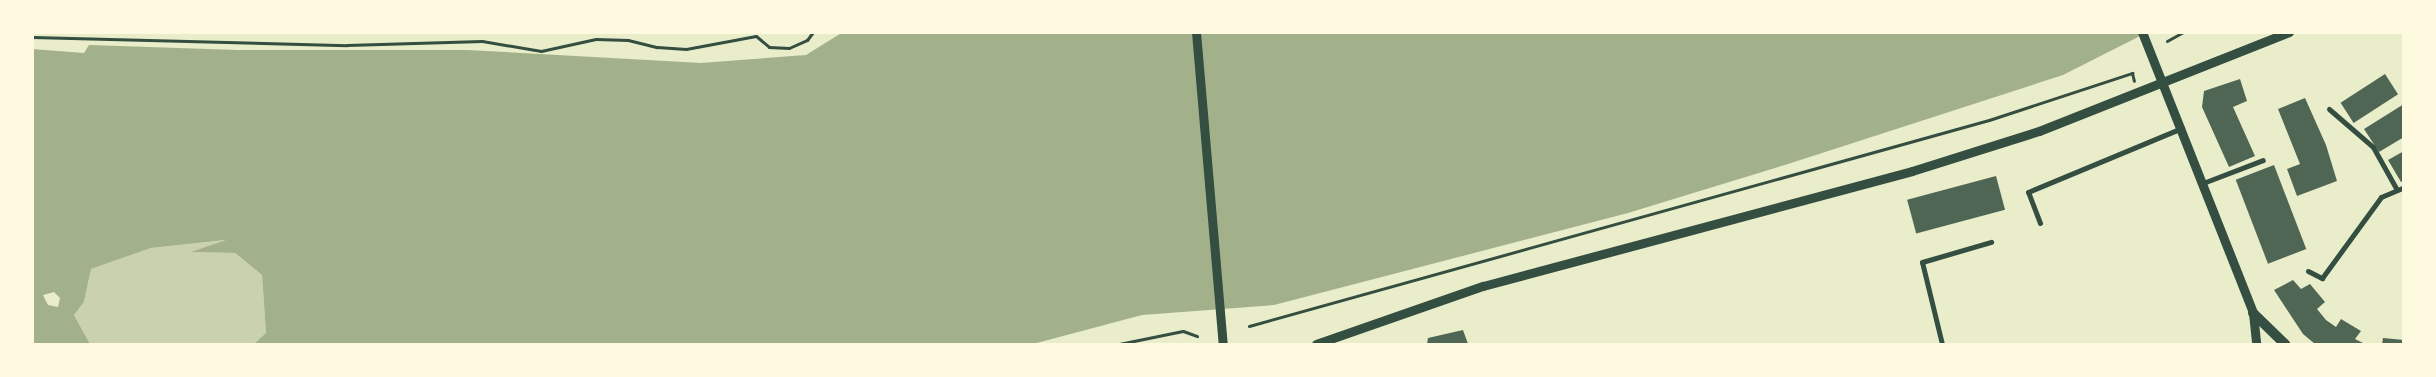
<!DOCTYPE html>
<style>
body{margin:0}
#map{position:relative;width:2436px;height:377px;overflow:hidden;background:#e9edc9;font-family:Quicksand,sans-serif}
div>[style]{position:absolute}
.green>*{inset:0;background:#cad2ad}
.water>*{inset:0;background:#a3b18a}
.building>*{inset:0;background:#4f6655;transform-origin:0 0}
.path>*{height:3px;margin:-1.5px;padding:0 1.5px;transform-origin:1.5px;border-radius:1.5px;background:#344e41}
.minor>*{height:5px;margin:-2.5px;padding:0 2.5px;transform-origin:2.5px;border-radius:2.5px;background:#344e41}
.tertiary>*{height:9px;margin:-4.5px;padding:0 4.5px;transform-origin:4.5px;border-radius:4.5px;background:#344e41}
.secondary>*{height:10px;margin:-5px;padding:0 5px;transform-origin:5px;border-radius:5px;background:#344e41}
span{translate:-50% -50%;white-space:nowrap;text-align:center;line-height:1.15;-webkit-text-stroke:4px #fefae0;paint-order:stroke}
.frame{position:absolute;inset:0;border:34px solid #fefae0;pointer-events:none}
</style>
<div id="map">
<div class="green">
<div style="clip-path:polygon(229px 240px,193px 252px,235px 253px,262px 275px,266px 334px,254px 344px,90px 344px,74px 315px,84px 302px,91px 269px,151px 248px)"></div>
</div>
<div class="water">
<div style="clip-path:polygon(evenodd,843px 32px,2146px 33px,2063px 75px,1788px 164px,1628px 213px,1274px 305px,1142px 315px,1033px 344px,254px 344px,266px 333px,262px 275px,235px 253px,191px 252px,226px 240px,151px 248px,91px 269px,84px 302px,74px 315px,90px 344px,33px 344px,32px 49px,84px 53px,89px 45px,238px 50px,468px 50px,701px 63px,806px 55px,843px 32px,54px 292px,60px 298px,58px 307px,48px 305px,43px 295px,54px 292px)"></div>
</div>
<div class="building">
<div style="left:2385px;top:74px;width:24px;height:53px;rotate:57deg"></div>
<div style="clip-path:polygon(2240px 79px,2247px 101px,2233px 107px,2255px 156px,2229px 167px,2202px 107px,2204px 91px)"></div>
<div style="clip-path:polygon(2305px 98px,2326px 145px,2337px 181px,2297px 196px,2287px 169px,2300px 164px,2278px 109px)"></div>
<div style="clip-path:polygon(2404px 104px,2404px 137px,2379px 152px,2364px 129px)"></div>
<div style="clip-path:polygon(2404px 151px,2404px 181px,2401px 182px,2388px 160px)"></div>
<div style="left:2274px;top:165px;width:90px;height:41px;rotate:69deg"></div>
<div style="left:1996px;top:176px;width:35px;height:92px;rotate:75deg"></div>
<div style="clip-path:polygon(2293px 280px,2301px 289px,2310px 284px,2325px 302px,2317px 309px,2326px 320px,2336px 327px,2341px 319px,2361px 331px,2355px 339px,2365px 344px,2315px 344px,2303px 334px,2274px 290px)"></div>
<div style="clip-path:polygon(1463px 330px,1468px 344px,1427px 344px,1428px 338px)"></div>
<div style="clip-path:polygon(2383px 338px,2404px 340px,2404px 344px,2382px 344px)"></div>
</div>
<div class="path">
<div style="left:32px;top:37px;width:315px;rotate:1.5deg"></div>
<div style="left:347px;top:45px;width:135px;rotate:-1.7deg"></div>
<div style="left:482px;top:41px;width:60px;rotate:9.6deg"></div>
<div style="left:541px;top:51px;width:56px;rotate:-12.3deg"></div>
<div style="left:596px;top:39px;width:32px;rotate:2deg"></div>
<div style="left:628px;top:40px;width:30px;rotate:14deg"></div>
<div style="left:657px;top:47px;width:29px;rotate:4deg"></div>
<div style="left:686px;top:49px;width:71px;rotate:-10.5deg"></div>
<div style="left:756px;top:36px;width:17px;rotate:40deg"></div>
<div style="left:769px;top:47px;width:20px;rotate:3deg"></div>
<div style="left:789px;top:48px;width:20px;rotate:-24deg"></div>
<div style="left:807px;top:40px;width:10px;rotate:-53deg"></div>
<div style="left:2167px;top:41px;width:18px;rotate:-29deg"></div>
<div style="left:1249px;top:326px;width:768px;rotate:-15.56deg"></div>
<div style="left:1989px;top:120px;width:151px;rotate:-18.2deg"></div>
<div style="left:2132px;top:73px;width:8px;rotate:76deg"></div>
<div style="left:1119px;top:344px;width:65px;rotate:-11.5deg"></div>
<div style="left:1183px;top:331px;width:15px;rotate:20deg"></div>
</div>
<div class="minor">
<div style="left:2329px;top:109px;width:58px;rotate:40.8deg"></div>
<div style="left:2373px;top:147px;width:49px;rotate:60.8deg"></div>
<div style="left:2203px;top:183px;width:64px;rotate:-21deg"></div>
<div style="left:2040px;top:223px;width:33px;rotate:-111deg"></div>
<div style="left:2028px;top:192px;width:167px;rotate:-22.6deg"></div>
<div style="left:2308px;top:271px;width:16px;rotate:27deg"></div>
<div style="left:2322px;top:278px;width:100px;rotate:-53.9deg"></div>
<div style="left:2381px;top:197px;width:25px;rotate:-23deg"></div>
<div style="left:1942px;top:344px;width:84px;rotate:-103.7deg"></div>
<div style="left:1922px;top:262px;width:72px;rotate:-16.2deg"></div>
</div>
<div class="tertiary">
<div style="left:1196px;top:32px;width:313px;rotate:85.1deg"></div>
<div style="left:2142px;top:32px;width:302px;rotate:68.4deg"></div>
<div style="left:2253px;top:313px;width:31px;rotate:84deg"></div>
<div style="left:1316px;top:344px;width:177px;rotate:-19.2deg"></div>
<div style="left:1483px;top:286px;width:444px;rotate:-15deg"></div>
<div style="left:1912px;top:171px;width:133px;rotate:-17.5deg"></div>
<div style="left:2039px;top:131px;width:269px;rotate:-21.6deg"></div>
</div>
<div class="secondary">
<div style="left:2253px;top:313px;width:45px;rotate:44.1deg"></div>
</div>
<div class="frame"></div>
</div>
